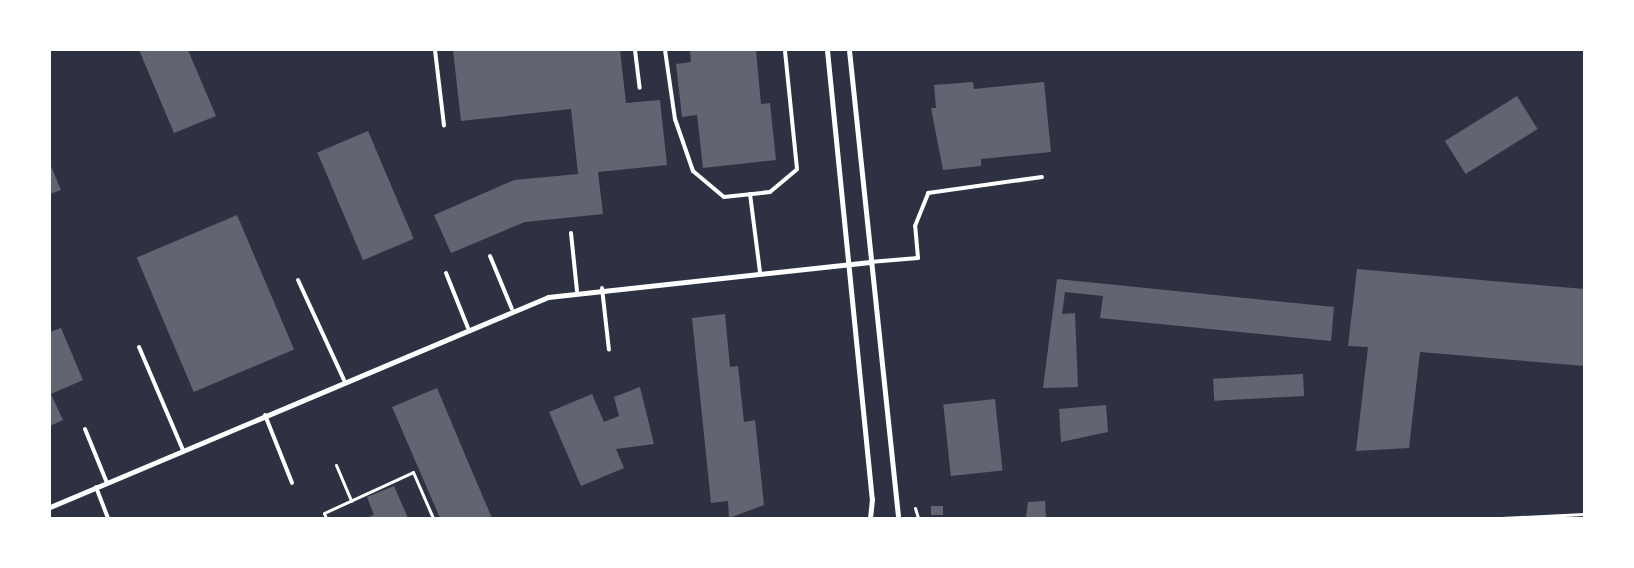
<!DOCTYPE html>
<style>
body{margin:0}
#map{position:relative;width:1634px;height:568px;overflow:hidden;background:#2d3142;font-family:Lora,serif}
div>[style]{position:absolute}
.building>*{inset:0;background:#626471;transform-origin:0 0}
.path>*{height:3px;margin:-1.5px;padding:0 1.5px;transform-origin:1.5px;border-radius:1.5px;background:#fff}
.service>*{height:4px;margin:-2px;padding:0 2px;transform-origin:2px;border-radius:2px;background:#fff}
.minor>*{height:5px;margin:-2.5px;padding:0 2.5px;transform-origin:2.5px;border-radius:2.5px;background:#fff}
span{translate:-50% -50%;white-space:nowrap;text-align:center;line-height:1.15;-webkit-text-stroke:4.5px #fff;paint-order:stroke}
.frame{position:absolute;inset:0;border:51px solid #fff;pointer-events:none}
</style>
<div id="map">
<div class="building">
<div style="clip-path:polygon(139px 50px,188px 50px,216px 116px,174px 133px)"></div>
<div style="clip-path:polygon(453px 50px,620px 50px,626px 103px,660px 100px,667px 165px,598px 172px,603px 214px,525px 222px,451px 253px,434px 215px,514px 180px,578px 174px,571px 109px,461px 121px)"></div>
<div style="clip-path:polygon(690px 50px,756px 50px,761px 104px,770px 103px,776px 160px,703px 168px,697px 115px,682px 117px,676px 64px,691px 62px)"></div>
<div style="clip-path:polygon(973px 82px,974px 89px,1044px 82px,1051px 152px,981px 159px,981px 166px,943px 170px,931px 108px,936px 108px,934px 85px)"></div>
<div style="left:1517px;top:96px;width:39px;height:85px;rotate:58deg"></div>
<div style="left:368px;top:131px;width:117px;height:55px;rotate:67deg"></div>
<div style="clip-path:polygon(50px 164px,61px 190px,50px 194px)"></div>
<div style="left:237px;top:215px;width:146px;height:109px;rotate:67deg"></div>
<div style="clip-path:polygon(1357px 269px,1584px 289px,1584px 366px,1420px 352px,1409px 448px,1356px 451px,1368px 347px,1348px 346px)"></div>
<div style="clip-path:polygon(1057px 279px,1334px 307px,1331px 341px,1100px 318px,1103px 296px,1065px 292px,1062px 314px,1075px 313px,1078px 387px,1043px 388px)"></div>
<div style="clip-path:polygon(725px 314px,730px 367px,738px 366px,744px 422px,755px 420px,764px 505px,729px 518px,728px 501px,711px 503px,692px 318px)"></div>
<div style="clip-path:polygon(61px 328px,83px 380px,51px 394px,63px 420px,50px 426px,50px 332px)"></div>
<div style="left:1303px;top:374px;width:22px;height:90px;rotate:87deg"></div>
<div style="clip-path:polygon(640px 387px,654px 444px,616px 449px,624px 468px,581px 486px,549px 412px,592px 394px,604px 422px,619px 416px,614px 397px)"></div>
<div style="clip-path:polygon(437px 388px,471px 469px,492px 518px,440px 518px,392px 407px)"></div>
<div style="left:995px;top:399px;width:72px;height:52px;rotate:84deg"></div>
<div style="clip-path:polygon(1106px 405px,1108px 432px,1061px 442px,1059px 409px)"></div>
<div style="clip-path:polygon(394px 486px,408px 518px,366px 518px,374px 515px,367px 497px)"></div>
<div style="clip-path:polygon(1045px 501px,1046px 518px,1026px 518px,1028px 502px)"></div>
<div style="left:931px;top:506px;width:12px;height:9px"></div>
</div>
<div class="path">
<div style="left:336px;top:465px;width:39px;rotate:67deg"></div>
<div style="left:915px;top:508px;width:10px;rotate:73deg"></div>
<div style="left:326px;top:518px;width:5px;rotate:-112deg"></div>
<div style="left:324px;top:513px;width:98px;rotate:-24.7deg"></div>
<div style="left:413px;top:472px;width:50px;rotate:66.5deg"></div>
<div style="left:1501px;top:518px;width:83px;rotate:-2.8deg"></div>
</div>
<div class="service">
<div style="left:435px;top:50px;width:76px;rotate:83.2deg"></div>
<div style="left:635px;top:50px;width:38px;rotate:83deg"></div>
<div style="left:665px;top:50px;width:70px;rotate:81.8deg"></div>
<div style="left:675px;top:119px;width:55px;rotate:70.9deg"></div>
<div style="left:693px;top:171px;width:40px;rotate:40deg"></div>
<div style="left:724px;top:197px;width:46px;rotate:-6.2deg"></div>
<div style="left:770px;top:192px;width:35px;rotate:-40deg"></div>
<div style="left:797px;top:169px;width:120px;rotate:-95.8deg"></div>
<div style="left:750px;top:194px;width:79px;rotate:82.7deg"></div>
<div style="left:571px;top:233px;width:58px;rotate:84.1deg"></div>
<div style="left:490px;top:256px;width:57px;rotate:67.5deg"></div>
<div style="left:870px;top:262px;width:48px;rotate:-4.8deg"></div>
<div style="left:918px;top:258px;width:32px;rotate:-95deg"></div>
<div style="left:915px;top:226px;width:35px;rotate:-68deg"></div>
<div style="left:928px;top:193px;width:115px;rotate:-8deg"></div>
<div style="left:446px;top:273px;width:59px;rotate:68.2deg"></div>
<div style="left:298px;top:280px;width:110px;rotate:65.3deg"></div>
<div style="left:602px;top:288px;width:62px;rotate:83.6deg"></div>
<div style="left:139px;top:347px;width:112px;rotate:66.9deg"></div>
<div style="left:265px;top:415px;width:73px;rotate:68.3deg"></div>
<div style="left:85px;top:429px;width:58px;rotate:67.8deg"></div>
<div style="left:96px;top:487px;width:33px;rotate:69deg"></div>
</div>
<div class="minor">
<div style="left:827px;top:50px;width:451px;rotate:84.3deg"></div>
<div style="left:872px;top:499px;width:19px;rotate:96deg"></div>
<div style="left:849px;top:50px;width:471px;rotate:84deg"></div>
<div style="left:50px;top:507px;width:540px;rotate:-22.86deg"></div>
<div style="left:548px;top:297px;width:324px;rotate:-6.2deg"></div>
</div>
<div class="frame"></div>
</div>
